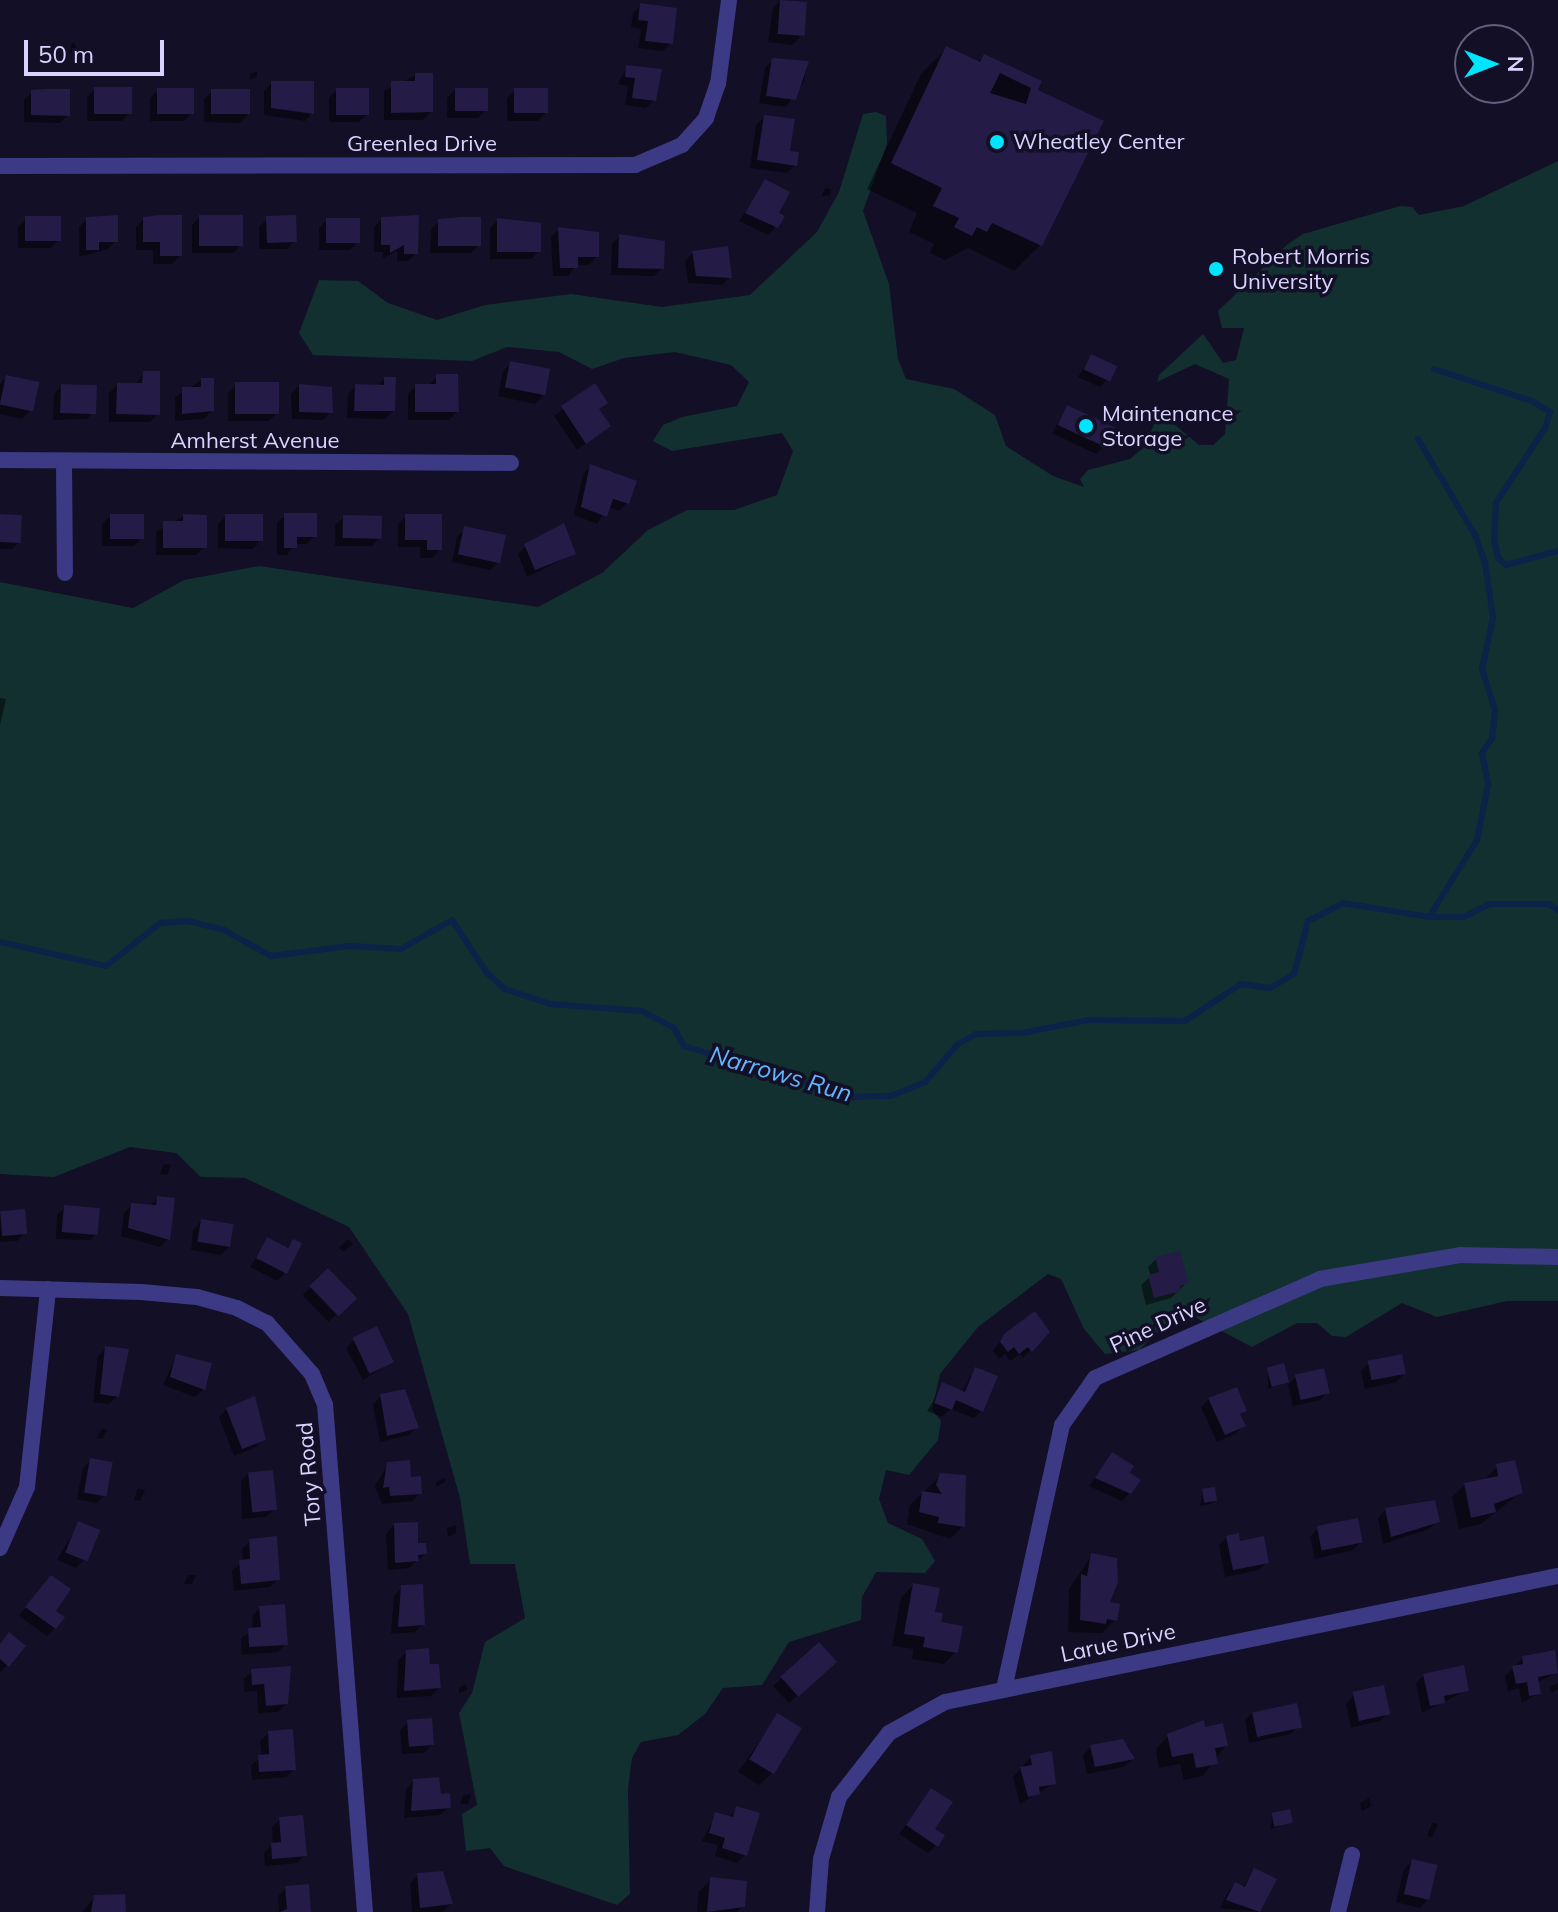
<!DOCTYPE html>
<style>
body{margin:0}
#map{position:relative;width:1558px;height:1912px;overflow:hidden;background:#130f26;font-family:Mulish,sans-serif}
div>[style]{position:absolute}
.green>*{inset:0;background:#12302f}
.shadow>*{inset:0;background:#0007;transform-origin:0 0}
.stream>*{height:6px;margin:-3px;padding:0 3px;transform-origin:3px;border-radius:3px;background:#0c2248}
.building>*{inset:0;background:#241b47;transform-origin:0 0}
.street>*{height:16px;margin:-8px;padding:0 8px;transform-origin:8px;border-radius:8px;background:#3d3a85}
.dots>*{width:22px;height:22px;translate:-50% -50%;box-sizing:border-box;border:4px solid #130f26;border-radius:50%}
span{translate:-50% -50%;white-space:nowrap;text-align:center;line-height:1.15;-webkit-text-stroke:7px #130f26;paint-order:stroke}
.poi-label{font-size:22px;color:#d9d4ff}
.left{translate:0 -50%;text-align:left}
.street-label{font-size:22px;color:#d9d4ff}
.water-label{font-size:24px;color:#62b6ff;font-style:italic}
.north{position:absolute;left:1454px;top:24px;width:80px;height:80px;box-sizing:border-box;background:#130f26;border:2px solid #625e7d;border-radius:50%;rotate:90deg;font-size:22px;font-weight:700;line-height:32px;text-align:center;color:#d9d4ff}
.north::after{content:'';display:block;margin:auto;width:28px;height:36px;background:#00e5ff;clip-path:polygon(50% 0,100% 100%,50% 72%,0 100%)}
.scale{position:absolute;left:24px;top:40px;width:140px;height:36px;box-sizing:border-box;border:4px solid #d9d4ff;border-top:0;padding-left:10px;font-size:24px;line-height:28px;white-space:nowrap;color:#d9d4ff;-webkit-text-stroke:6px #130f26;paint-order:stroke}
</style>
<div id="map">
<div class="green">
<div style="clip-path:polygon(876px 112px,886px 116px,887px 144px,863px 211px,889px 284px,898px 359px,906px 379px,954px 389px,995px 415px,1006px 446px,1053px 476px,1084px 487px,1080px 479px,1088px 470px,1130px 459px,1144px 447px,1155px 422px,1174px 424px,1199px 445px,1213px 445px,1225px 434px,1229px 379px,1195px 364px,1157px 382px,1159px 375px,1203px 334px,1223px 363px,1236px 360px,1244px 328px,1222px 328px,1218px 311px,1288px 244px,1303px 234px,1400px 206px,1412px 207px,1419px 215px,1464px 206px,1558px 161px,1558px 1301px,1507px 1301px,1437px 1317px,1402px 1303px,1346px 1337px,1332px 1336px,1317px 1323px,1297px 1323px,1252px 1347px,1195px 1317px,1164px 1327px,1139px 1350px,1105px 1354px,1084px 1329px,1061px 1279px,1048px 1274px,978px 1327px,940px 1374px,932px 1409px,941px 1421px,938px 1440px,909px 1475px,886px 1470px,879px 1499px,888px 1523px,922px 1539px,935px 1561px,925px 1573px,876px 1572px,862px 1597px,861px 1620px,789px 1642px,762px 1685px,723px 1688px,705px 1714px,678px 1735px,641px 1742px,632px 1758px,628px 1789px,630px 1894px,617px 1905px,504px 1866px,490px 1848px,466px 1851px,462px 1814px,477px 1805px,459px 1713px,472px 1693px,485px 1642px,525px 1618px,515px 1564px,470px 1564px,460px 1498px,408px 1314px,349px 1227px,245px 1178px,201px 1177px,176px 1153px,130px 1147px,54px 1177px,0 1174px,0 582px,133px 608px,184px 580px,259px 566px,538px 607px,602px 573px,648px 530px,687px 510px,734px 510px,777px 495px,793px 451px,782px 433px,672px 451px,653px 441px,663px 425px,682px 417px,737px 406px,749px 382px,731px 365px,675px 352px,624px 358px,592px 369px,559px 352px,507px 347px,472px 361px,313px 355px,299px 333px,319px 280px,358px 281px,388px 303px,437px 320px,485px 305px,571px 294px,662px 307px,750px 295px,817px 232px,839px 192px,863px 114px)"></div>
</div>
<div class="shadow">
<div style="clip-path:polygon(781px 0,800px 37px,792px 45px,768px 42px,773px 8px)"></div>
<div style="clip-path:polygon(641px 5px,671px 43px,663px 51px,638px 48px,641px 29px,631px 27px,633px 13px)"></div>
<div style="clip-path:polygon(74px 42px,77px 50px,70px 54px,71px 45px)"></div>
<div style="clip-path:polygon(947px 48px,977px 63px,984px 56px,1036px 91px,1101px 122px,1040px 245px,1014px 271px,968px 248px,945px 260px,930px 253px,934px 244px,909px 232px,917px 213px,867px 189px,921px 74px)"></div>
<div style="clip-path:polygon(773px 60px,807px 63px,804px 82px,786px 107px,759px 103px,765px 68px)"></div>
<div style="clip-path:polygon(627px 67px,654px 100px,646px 108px,625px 105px,628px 86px,618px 84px)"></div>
<div style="clip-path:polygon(257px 71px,257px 77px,250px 80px,250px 74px)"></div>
<div style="clip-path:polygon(416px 75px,431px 112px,423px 120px,384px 120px,384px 91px)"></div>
<div style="clip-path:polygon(272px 83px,312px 113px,305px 121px,264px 115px,264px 91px)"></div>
<div style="clip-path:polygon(95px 89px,130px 113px,122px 121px,87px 121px,87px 97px)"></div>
<div style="clip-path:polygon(158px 90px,192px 113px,184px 121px,150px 121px,150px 98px)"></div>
<div style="clip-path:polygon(337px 90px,367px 114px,359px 122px,329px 122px,329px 98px)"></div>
<div style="clip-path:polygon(455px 90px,486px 110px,478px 118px,447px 118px,447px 98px)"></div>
<div style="clip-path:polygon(515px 90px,546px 113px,538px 121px,507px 121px,507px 98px)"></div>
<div style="clip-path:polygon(212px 91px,248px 115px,240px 123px,204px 122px,204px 99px)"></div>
<div style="clip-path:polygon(32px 92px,68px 115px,60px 123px,24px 122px,24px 100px)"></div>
<div style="clip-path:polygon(764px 117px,795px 165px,787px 173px,750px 168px,756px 125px)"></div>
<div style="clip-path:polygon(766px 181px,776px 214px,776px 227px,768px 235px,739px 221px)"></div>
<div style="clip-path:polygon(825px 188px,831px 189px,830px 195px,821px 197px)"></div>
<div style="clip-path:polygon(200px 217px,241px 245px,233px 253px,192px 253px,192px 225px)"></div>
<div style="clip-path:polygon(26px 219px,59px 240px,51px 248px,18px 248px,18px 227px)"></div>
<div style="clip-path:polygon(87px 219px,116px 241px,108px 249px,79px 257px,79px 227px)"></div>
<div style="clip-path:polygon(144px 219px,180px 256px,172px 264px,153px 264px,153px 250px,136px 250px,136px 227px)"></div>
<div style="clip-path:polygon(267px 219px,295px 241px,287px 249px,259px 249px,259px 227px)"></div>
<div style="clip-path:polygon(382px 219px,416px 253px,408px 261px,397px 261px,397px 251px,383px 258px,383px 252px,374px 252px,374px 227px)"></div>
<div style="clip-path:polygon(327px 220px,358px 242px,350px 250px,319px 250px,319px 228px)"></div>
<div style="clip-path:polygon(498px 220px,539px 251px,531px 259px,490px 259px,490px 228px)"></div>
<div style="clip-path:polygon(439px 221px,479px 245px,471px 253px,430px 253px,431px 230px)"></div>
<div style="clip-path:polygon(559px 229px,597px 257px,589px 265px,576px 265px,568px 276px,553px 276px,551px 237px)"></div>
<div style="clip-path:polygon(620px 236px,662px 268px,654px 276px,611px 275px,612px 244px)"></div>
<div style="clip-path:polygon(693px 253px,730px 277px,722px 285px,688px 283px,685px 261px)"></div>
<div style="clip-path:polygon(1092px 356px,1108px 379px,1100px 387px,1078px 377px)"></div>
<div style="clip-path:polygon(511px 363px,543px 396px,535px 404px,498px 396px,503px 371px)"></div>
<div style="clip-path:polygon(144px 373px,158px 414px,150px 422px,109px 422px,109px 393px,117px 385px,135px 385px)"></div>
<div style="clip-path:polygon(437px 376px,457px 412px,449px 420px,408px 420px,408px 394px,416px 386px,428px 386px)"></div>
<div style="clip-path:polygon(7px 377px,30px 411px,22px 419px,0 414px,0 384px)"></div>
<div style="clip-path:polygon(384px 379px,393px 411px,385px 419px,347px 418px,348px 394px,356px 386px,377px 387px)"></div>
<div style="clip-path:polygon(202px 380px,212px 411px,204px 419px,175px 421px,175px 397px)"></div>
<div style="clip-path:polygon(236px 385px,277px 413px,269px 421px,228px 421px,228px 393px)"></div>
<div style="clip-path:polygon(62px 386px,95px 411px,87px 419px,53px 420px,54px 394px)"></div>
<div style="clip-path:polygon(299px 386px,331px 412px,323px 420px,292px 419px,291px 394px)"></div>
<div style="clip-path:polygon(594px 386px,598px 410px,609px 426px,577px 450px,554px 416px)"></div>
<div style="clip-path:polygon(1068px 407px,1104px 446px,1096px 454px,1052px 433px)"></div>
<div style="clip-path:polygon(591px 466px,627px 503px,619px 511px,608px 507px,597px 524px,574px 515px,583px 474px)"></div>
<div style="clip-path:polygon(285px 515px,315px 536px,307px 544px,295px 544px,287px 555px,277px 555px,277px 523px)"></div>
<div style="clip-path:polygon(0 516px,20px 541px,12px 549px,0 549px)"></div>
<div style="clip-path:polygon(110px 516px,142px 538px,134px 546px,102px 546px,102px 524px)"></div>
<div style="clip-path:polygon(184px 516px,205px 547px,196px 555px,156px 555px,156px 532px)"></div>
<div style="clip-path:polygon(226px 516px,261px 540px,253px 549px,218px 548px,218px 524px)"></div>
<div style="clip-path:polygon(406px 516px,440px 550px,432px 558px,420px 558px,420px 547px,398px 547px,398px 524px)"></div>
<div style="clip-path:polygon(344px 517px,380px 538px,372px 546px,335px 546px,335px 525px)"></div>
<div style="clip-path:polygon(465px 529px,498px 562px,490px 570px,452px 562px,457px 537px)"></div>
<div style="clip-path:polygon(526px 546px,574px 554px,527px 577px,518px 554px)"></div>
<div style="clip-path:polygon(0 698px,6px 699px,0 725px)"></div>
<div style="clip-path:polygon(164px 1164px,171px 1165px,167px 1175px,160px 1174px)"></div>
<div style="clip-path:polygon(158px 1198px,168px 1239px,160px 1247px,121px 1236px,124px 1213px,132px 1205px,149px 1207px)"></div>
<div style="clip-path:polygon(65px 1207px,98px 1232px,90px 1240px,56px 1239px,57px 1215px)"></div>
<div style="clip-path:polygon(0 1213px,25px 1233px,17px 1241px,0 1242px)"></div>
<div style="clip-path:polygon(201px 1221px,229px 1247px,221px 1255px,191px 1250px,193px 1230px)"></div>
<div style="clip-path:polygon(348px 1239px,353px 1244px,344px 1252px,339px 1248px)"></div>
<div style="clip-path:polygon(267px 1240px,285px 1249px,293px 1241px,285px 1273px,277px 1281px,250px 1267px)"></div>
<div style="clip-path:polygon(1156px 1259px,1186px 1283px,1171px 1298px,1146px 1305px,1141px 1285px,1151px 1276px,1148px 1267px)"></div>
<div style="left:328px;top:1271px;width:37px;height:35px;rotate:46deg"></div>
<div style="clip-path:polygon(1047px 1331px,1023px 1358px,1020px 1354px,1010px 1361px,1005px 1354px,999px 1359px,993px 1351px,1005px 1335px)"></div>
<div style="clip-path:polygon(354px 1340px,391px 1362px,363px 1380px,346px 1348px)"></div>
<div style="clip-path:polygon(106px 1348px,118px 1396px,109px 1404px,93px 1402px,98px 1356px)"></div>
<div style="clip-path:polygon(176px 1356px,204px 1389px,195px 1397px,163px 1385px)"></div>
<div style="clip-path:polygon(1369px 1363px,1404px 1374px,1396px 1382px,1365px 1389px,1361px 1371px)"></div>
<div style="clip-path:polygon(975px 1369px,982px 1410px,974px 1418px,950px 1409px,942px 1417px,927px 1411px,943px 1385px,961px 1393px)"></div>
<div style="clip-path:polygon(1268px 1369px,1287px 1382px,1268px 1389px)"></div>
<div style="clip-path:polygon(1296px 1377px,1328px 1392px,1320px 1400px,1293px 1406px,1288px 1385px)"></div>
<div style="clip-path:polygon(381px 1396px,417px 1427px,409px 1435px,380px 1442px,373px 1404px)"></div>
<div style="clip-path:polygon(1209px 1399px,1245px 1410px,1239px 1416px,1243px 1426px,1235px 1434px,1217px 1442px,1201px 1407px)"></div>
<div style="clip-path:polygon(227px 1409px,264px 1439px,256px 1447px,234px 1456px,219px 1417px)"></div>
<div style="clip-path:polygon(102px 1428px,107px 1430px,102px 1439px,97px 1438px)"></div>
<div style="clip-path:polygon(1113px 1454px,1127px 1473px,1130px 1493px,1122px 1501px,1089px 1486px)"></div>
<div style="clip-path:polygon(91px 1460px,105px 1495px,97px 1503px,77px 1499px,83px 1468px)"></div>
<div style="clip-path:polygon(388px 1464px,420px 1493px,412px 1501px,382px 1504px,375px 1486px)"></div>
<div style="clip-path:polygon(1497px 1466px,1521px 1492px,1481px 1524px,1459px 1529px,1452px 1497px,1465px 1485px,1485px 1480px)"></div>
<div style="clip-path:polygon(249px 1473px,275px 1509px,266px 1517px,242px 1519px,241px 1481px)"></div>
<div style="clip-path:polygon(964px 1477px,963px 1526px,950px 1539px,907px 1524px,910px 1505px,938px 1478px)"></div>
<div style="clip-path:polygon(445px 1478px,445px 1482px,436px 1487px,436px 1482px)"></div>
<div style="clip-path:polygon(138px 1488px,145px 1490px,140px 1501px,134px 1500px)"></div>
<div style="clip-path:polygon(1203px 1491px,1214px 1501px,1211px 1504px,1200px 1506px)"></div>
<div style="clip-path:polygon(1386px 1509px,1437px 1521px,1429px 1529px,1383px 1544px,1378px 1518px)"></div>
<div style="clip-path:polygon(79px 1523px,84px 1560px,76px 1568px,57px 1560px)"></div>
<div style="clip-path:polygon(394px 1525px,425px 1554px,409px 1568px,388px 1570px,386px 1534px)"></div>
<div style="clip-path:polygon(456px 1525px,456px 1533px,448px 1537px,447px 1528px)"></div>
<div style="clip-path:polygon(1318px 1529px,1361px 1542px,1353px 1550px,1315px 1559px,1310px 1537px)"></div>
<div style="clip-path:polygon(1227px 1537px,1267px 1562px,1259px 1570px,1225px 1577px,1219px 1545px)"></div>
<div style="clip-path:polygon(250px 1541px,278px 1579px,270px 1587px,234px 1591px,232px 1570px,243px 1562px,242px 1549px)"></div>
<div style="clip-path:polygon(1092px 1555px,1115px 1620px,1102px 1633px,1068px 1632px,1069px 1589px)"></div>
<div style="clip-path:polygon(188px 1575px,196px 1575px,192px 1584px,184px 1584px)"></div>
<div style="clip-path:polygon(43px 1585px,55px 1628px,47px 1636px,19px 1616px)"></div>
<div style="clip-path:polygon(913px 1585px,956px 1652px,944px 1664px,912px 1659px,914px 1649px,892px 1646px,901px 1598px)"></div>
<div style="clip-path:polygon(402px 1587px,423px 1624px,415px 1632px,391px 1634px,394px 1596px)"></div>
<div style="clip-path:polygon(260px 1608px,286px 1644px,278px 1652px,242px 1655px,241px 1638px,253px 1630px,252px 1616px)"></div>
<div style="clip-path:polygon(819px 1644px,826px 1669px,789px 1703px,773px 1686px)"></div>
<div style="clip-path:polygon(0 1645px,23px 1647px,0 1673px)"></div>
<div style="clip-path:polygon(407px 1652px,428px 1666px,439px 1688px,431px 1696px,397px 1698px,398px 1660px)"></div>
<div style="clip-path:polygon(1523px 1658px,1557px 1672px,1537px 1683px,1539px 1693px,1522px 1703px,1519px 1688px,1508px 1691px,1505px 1676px)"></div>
<div style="clip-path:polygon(289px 1668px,286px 1704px,278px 1712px,258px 1713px,257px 1691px,244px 1692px,244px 1679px,252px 1671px)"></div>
<div style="clip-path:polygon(1424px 1675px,1467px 1690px,1422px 1713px,1416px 1683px)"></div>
<div style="clip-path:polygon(1558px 1683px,1558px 1689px,1551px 1693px,1549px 1688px)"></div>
<div style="clip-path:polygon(466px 1684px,467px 1690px,459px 1693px,459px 1688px)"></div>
<div style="clip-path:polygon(1354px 1695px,1388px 1713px,1380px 1721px,1351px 1728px,1346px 1704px)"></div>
<div style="clip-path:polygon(1253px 1712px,1299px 1726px,1291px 1734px,1249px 1743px,1245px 1720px)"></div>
<div style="clip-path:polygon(778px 1715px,772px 1773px,759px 1785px,738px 1772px)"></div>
<div style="clip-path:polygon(408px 1722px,432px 1745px,424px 1753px,402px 1754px,400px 1730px)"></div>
<div style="clip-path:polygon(269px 1733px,294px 1769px,286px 1777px,252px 1780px,251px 1765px,262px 1757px,260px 1741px)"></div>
<div style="clip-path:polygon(1168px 1736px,1226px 1745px,1203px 1776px,1184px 1780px,1180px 1764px,1159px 1768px,1156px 1749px)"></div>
<div style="clip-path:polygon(1091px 1747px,1131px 1750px,1133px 1759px,1124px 1767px,1087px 1774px,1083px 1755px)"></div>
<div style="clip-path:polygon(1031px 1757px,1054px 1783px,1020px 1804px,1013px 1777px)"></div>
<div style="clip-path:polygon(414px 1781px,449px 1807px,440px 1815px,404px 1818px,406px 1789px)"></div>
<div style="clip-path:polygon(931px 1790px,936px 1845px,928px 1853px,899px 1834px)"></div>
<div style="clip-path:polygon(471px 1794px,468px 1804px,460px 1804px,463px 1795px)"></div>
<div style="clip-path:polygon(1369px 1798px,1371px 1806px,1362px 1811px,1360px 1803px)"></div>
<div style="clip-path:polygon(737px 1809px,745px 1855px,737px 1863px,715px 1856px,718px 1845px,702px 1841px,716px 1814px,729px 1817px)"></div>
<div style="clip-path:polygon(1272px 1815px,1291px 1822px,1271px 1829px)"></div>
<div style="clip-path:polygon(280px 1819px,305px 1855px,297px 1863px,265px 1866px,264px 1853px,273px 1844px,272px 1827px)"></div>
<div style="clip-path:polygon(1432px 1823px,1438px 1824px,1432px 1837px,1427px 1836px)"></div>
<div style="clip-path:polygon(1413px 1861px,1428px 1900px,1420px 1908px,1396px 1902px,1404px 1869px)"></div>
<div style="clip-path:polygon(1255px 1870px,1274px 1880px,1258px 1912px,1220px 1908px,1228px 1892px,1236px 1884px,1242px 1888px)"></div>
<div style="clip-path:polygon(418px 1875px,451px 1904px,443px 1912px,412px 1912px,410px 1883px)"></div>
<div style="clip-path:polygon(711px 1879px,743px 1906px,736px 1912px,697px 1912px,699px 1892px)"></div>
<div style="clip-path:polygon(286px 1888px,309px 1912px,279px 1912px,278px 1896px)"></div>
<div style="clip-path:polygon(95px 1897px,124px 1912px,82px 1912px)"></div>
</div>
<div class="stream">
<div style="left:1434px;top:369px;width:103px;rotate:18.1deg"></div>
<div style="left:1532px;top:401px;width:21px;rotate:31deg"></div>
<div style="left:1550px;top:412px;width:17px;rotate:107deg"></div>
<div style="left:1545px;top:428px;width:90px;rotate:123.2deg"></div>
<div style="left:1496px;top:503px;width:37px;rotate:93deg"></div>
<div style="left:1494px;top:540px;width:18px;rotate:77deg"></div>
<div style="left:1498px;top:558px;width:11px;rotate:41deg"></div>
<div style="left:1506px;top:565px;width:54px;rotate:-15.1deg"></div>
<div style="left:1418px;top:439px;width:112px;rotate:59.3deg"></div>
<div style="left:1475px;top:535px;width:30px;rotate:70deg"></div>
<div style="left:1485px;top:563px;width:55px;rotate:81.6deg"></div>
<div style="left:1493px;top:617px;width:53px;rotate:101.9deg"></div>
<div style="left:1482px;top:669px;width:43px;rotate:72.4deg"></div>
<div style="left:1495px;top:710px;width:28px;rotate:96deg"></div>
<div style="left:1492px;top:738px;width:18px;rotate:124deg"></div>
<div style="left:1482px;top:753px;width:33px;rotate:79deg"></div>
<div style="left:1488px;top:785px;width:56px;rotate:101.3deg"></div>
<div style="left:1477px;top:840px;width:91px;rotate:121.9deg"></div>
<div style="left:0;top:942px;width:109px;rotate:12.8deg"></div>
<div style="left:106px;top:966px;width:69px;rotate:-38.5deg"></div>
<div style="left:160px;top:923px;width:28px;rotate:-4deg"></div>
<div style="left:188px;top:921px;width:37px;rotate:14deg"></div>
<div style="left:224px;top:930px;width:54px;rotate:29deg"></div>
<div style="left:271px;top:956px;width:79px;rotate:-7.3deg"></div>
<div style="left:349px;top:946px;width:52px;rotate:3.3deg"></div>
<div style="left:401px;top:949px;width:59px;rotate:-29.6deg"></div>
<div style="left:452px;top:920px;width:64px;rotate:56.6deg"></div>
<div style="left:487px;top:973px;width:24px;rotate:42deg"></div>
<div style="left:505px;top:989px;width:47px;rotate:18.4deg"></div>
<div style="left:550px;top:1004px;width:92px;rotate:4.4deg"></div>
<div style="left:642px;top:1011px;width:36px;rotate:28deg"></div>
<div style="left:674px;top:1028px;width:21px;rotate:61deg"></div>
<div style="left:684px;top:1046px;width:177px;rotate:16.8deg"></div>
<div style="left:853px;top:1097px;width:38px;rotate:-2deg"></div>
<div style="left:891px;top:1096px;width:37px;rotate:-22deg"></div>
<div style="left:925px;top:1082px;width:50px;rotate:-49deg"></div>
<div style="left:958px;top:1044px;width:21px;rotate:-29deg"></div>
<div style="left:976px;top:1034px;width:46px;rotate:-1.2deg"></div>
<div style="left:1022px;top:1033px;width:67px;rotate:-11.1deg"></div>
<div style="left:1088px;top:1020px;width:97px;rotate:0.6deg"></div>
<div style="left:1185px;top:1021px;width:67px;rotate:-33.5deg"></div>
<div style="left:1241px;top:984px;width:29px;rotate:8deg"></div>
<div style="left:1270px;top:988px;width:28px;rotate:-30deg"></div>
<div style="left:1294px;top:974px;width:55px;rotate:-75.2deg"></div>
<div style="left:1308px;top:921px;width:39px;rotate:-27deg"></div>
<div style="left:1343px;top:903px;width:87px;rotate:9.2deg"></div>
<div style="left:1429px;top:917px;width:35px"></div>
<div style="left:1464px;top:917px;width:28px;rotate:-27deg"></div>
<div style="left:1489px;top:904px;width:60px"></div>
<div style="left:1549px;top:904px;width:11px;rotate:34deg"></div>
</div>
<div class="building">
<div style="left:780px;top:0;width:27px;height:34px;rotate:4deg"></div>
<div style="clip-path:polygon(640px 3px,677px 8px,673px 44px,645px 41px,648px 21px,638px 20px)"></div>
<div style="clip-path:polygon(evenodd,946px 46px,980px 62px,984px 54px,1042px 81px,1038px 90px,1104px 121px,1042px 246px,992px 223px,987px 232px,977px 227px,972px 236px,954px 227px,959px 218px,933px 206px,942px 188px,891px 163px,946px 46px,1000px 73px,1031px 88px,1026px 104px,990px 93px,1000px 73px)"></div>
<div style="clip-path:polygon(772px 58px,809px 61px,796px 100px,766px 96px)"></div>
<div style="clip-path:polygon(626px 65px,662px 69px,656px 101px,632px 98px,635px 78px,625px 77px)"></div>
<div style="clip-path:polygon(415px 73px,433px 73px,433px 112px,391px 113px,391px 81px,415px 81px)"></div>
<div style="clip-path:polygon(271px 81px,314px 81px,314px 114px,271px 108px)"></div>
<div style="left:94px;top:87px;width:38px;height:27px"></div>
<div style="left:157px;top:88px;width:37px;height:26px"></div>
<div style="left:336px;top:88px;width:33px;height:27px"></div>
<div style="left:455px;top:88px;width:33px;height:23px"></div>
<div style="left:514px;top:88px;width:34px;height:25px"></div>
<div style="clip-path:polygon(48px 89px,70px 89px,70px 116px,31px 115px,31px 90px)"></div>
<div style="left:211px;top:89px;width:39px;height:25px"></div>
<div style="clip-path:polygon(764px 115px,795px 119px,790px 151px,799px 152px,797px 166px,757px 160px)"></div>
<div style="clip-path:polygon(765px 179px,790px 192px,779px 213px,785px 216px,778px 228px,745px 213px)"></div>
<div style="clip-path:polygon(118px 215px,118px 242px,99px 242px,99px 250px,86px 250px,86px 217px)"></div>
<div style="clip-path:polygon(160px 215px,182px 215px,182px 256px,160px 256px,160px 242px,143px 242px,143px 217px)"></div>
<div style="left:199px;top:215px;width:44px;height:31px"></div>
<div style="left:296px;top:215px;width:27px;height:30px;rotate:88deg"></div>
<div style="clip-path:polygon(419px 215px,418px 254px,404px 254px,404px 245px,390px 253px,390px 245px,381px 245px,381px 217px)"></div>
<div style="left:61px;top:216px;width:25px;height:36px;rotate:90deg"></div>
<div style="clip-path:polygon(461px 217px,481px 217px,481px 246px,438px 246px,438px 219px)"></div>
<div style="left:326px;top:218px;width:34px;height:25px"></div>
<div style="clip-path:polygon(497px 218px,541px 223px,541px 252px,497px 252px)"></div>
<div style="clip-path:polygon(558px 227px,599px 232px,599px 257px,578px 257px,578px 268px,560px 268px)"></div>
<div style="clip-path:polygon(619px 234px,665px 241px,664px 269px,618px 268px)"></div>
<div style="clip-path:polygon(728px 246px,732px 278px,696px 276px,692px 251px)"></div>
<div style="left:1091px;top:354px;width:29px;height:17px;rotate:25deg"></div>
<div style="left:510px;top:361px;width:41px;height:27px;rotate:11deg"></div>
<div style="clip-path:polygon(143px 371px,160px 371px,160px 415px,116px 414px,117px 383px,142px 383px)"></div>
<div style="clip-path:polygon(436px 374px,458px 374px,459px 412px,415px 412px,415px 384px,436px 384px)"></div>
<div style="left:6px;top:375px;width:34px;height:30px;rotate:12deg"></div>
<div style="clip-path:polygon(384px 377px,396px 377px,395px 411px,354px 411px,355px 384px,384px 385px)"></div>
<div style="clip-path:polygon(201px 378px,214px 378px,214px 411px,182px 414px,182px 387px,201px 387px)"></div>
<div style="left:279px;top:382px;width:32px;height:44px;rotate:90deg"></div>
<div style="clip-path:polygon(595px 383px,608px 403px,599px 409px,611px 426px,586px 444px,561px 406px)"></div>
<div style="left:61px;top:384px;width:36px;height:29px;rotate:2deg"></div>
<div style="clip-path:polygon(299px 384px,332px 387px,333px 413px,299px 412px)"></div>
<div style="left:1067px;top:405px;width:53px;height:22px;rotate:25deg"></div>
<div style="clip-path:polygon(590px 464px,637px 481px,629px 504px,613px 499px,607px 517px,581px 507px)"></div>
<div style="clip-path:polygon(284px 513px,317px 513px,317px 537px,297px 537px,297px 548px,284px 548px)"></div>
<div style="left:0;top:514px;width:22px;height:28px;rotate:3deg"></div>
<div style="left:110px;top:514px;width:34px;height:25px"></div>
<div style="clip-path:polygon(183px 514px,207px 515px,207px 548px,163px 548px,163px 521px,183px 521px)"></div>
<div style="left:225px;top:514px;width:38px;height:27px"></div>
<div style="clip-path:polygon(405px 514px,442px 514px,442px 550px,427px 550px,427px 540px,405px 540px)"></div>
<div style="left:343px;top:515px;width:39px;height:23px;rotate:1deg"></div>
<div style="clip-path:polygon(564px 523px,576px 554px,535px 570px,524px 544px)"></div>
<div style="left:464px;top:526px;width:43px;height:29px;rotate:12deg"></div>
<div style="clip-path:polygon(157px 1196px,175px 1198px,170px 1240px,128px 1228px,131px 1203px,156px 1205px)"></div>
<div style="left:64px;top:1205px;width:36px;height:27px;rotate:5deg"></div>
<div style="left:25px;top:1209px;width:25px;height:25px;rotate:85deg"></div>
<div style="left:201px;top:1219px;width:33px;height:23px;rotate:9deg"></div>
<div style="clip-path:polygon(267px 1237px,288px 1248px,293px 1239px,302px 1243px,287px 1274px,256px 1258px)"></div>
<div style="clip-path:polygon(1180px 1251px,1189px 1283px,1180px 1286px,1181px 1291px,1154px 1298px,1148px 1275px,1159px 1272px,1155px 1257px)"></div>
<div style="left:328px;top:1268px;width:42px;height:26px;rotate:46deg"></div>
<div style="clip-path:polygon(1035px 1311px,1050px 1332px,1032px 1352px,1028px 1347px,1019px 1354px,1014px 1347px,1008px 1352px,1000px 1342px,1004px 1334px)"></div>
<div style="left:377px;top:1326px;width:40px;height:27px;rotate:65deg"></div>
<div style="clip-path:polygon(105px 1346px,129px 1349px,119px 1397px,100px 1394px)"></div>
<div style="clip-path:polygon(176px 1354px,212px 1363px,205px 1390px,170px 1377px)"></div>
<div style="left:1402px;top:1354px;width:20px;height:35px;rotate:79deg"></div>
<div style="left:1284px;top:1363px;width:20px;height:18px;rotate:75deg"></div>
<div style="clip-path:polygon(975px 1367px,998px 1376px,983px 1412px,956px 1400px,952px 1410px,934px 1403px,942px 1382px,965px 1392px)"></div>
<div style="left:1324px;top:1368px;width:26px;height:30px;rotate:77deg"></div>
<div style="clip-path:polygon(1237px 1387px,1247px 1411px,1240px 1414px,1246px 1426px,1225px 1435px,1208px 1398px)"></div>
<div style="clip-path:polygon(405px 1389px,419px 1428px,387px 1436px,380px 1394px)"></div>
<div style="clip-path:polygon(255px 1396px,266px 1440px,242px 1449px,226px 1408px)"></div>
<div style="clip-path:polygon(1112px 1452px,1134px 1466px,1130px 1473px,1141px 1480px,1131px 1494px,1095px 1478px)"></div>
<div style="left:90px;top:1458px;width:23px;height:35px;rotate:10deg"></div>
<div style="clip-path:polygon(410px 1460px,411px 1477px,421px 1476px,422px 1494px,390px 1496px,389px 1487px,383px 1488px,387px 1462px)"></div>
<div style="clip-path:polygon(1515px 1460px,1523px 1493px,1494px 1504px,1496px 1512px,1471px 1518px,1464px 1483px,1498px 1476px,1496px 1464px)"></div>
<div style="left:273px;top:1470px;width:40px;height:25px;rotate:84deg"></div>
<div style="clip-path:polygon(940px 1473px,966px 1475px,965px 1527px,938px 1523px,939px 1517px,919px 1512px,922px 1491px,942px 1494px,936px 1485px)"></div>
<div style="left:1215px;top:1487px;width:14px;height:13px;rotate:82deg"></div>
<div style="clip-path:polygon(1435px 1500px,1440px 1522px,1391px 1537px,1385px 1508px)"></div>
<div style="left:1358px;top:1518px;width:25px;height:42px;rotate:79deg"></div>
<div style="left:78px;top:1521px;width:24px;height:34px;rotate:22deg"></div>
<div style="clip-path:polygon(418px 1522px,418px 1543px,426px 1543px,427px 1554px,418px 1555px,419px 1561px,395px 1563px,394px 1523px)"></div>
<div style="clip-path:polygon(1239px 1533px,1240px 1541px,1264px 1536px,1269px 1563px,1233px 1570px,1226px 1536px)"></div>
<div style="clip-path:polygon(277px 1536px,280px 1580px,241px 1584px,239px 1560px,250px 1559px,249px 1539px)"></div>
<div style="clip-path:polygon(1091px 1553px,1117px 1558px,1118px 1582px,1110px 1602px,1120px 1604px,1117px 1621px,1107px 1619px,1106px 1624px,1080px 1620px,1081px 1574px,1087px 1576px)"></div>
<div style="clip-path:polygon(51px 1575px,71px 1589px,56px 1611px,65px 1617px,56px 1629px,25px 1607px)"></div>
<div style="clip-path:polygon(913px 1583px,940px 1588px,935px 1612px,943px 1613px,941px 1622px,963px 1626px,958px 1653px,923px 1647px,925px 1637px,904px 1634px)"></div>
<div style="clip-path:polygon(423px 1584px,425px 1625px,398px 1627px,401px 1585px)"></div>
<div style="clip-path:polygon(285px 1604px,288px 1645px,249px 1647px,248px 1628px,261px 1627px,259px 1606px)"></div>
<div style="clip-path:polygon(9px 1632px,26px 1646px,9px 1667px,0 1659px,0 1644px)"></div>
<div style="left:819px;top:1642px;width:27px;height:52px;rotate:48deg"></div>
<div style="clip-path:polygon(429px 1648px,430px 1664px,439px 1664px,441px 1688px,404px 1691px,406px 1650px)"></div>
<div style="clip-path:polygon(1555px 1650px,1558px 1673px,1538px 1677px,1541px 1694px,1529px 1696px,1527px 1682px,1516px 1684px,1512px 1666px,1523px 1664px,1522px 1656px)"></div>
<div style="clip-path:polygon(1464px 1665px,1469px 1691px,1444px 1696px,1445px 1703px,1430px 1706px,1423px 1674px)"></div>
<div style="clip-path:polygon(291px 1666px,288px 1704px,266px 1706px,264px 1684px,252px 1685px,251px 1669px)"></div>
<div style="left:1384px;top:1685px;width:30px;height:32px;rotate:78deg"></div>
<div style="left:1297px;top:1703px;width:25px;height:46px;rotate:78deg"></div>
<div style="left:777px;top:1713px;width:29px;height:54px;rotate:31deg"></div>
<div style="left:432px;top:1718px;width:27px;height:25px;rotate:86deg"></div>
<div style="clip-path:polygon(1204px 1720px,1205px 1727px,1223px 1723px,1228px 1746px,1215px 1748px,1218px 1764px,1196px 1768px,1193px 1753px,1172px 1757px,1167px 1734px)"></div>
<div style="clip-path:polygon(293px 1729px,296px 1770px,259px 1772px,258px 1755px,269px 1754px,268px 1731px)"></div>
<div style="clip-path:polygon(1123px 1739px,1135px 1759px,1095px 1767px,1090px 1745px)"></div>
<div style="clip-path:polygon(1052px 1751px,1056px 1784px,1039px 1787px,1040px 1794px,1028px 1797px,1020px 1767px,1032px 1765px,1030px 1755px)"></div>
<div style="clip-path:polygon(439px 1777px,441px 1794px,450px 1793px,451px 1808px,411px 1811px,413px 1779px)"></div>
<div style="clip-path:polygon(931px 1788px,953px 1802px,935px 1829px,945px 1835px,938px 1847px,906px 1825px)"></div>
<div style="clip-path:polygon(736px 1806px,760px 1813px,747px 1856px,722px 1848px,725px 1838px,709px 1833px,715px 1812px,733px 1817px)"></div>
<div style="left:1290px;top:1809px;width:14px;height:19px;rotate:78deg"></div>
<div style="clip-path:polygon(303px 1815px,307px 1856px,272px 1859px,271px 1843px,281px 1842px,279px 1817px)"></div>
<div style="left:1412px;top:1859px;width:26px;height:36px;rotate:13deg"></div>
<div style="clip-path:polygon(1254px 1868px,1277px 1879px,1260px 1912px,1226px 1900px,1235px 1882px,1245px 1887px)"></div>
<div style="clip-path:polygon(443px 1871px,453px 1904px,420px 1908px,417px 1873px)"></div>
<div style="clip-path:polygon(710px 1877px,747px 1881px,745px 1907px,707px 1912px)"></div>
<div style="clip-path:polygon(309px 1884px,311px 1912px,280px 1912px,287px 1909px,285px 1886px)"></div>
<div style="clip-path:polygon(125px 1894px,126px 1912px,91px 1912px,94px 1895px)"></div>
</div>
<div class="street">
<div style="left:0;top:166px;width:635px;rotate:-0.09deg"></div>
<div style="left:635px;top:165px;width:51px;rotate:-23.1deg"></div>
<div style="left:682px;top:145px;width:36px;rotate:-48deg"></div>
<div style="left:706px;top:118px;width:36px;rotate:-71deg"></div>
<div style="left:718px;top:84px;width:85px;rotate:-82.5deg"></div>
<div style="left:0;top:460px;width:511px;rotate:0.34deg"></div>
<div style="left:64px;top:463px;width:110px;rotate:89.5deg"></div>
<div style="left:0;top:1288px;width:141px;rotate:1.6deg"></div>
<div style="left:141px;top:1292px;width:56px;rotate:5.1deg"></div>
<div style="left:197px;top:1297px;width:41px;rotate:15.4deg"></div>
<div style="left:237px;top:1308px;width:34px;rotate:27deg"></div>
<div style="left:267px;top:1323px;width:68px;rotate:48.6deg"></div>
<div style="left:312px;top:1374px;width:33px;rotate:67deg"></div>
<div style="left:325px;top:1404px;width:510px;rotate:85.5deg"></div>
<div style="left:0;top:1548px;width:67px;rotate:-66.1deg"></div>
<div style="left:27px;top:1487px;width:199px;rotate:-83.9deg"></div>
<div style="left:1004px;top:1689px;width:270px;rotate:-77.6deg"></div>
<div style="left:1062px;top:1425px;width:57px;rotate:-54.9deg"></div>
<div style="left:1095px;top:1378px;width:246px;rotate:-23.7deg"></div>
<div style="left:1320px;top:1279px;width:142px;rotate:-9.7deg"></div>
<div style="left:1460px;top:1255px;width:98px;rotate:1.2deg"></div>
<div style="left:817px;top:1912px;width:53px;rotate:-85.7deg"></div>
<div style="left:821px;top:1859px;width:65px;rotate:-73.8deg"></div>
<div style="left:839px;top:1797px;width:81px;rotate:-52deg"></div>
<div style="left:889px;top:1733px;width:64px;rotate:-29deg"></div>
<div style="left:945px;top:1702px;width:626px;rotate:-11.62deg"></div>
<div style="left:1338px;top:1912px;width:59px;rotate:-76.2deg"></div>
</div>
<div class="dots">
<div style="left:997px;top:142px;background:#00e5ff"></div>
<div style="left:1216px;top:269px;background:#00e5ff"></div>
<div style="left:1086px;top:426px;background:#00e5ff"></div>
</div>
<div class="poi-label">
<span class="left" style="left:1013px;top:142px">Wheatley Center</span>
<span class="left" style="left:1232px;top:269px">Robert Morris<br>University</span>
<span class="left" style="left:1102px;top:426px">Maintenance<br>Storage</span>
</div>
<div class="street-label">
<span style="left:422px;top:144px">Greenlea Drive</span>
<span style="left:255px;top:441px">Amherst Avenue</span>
<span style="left:1158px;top:1325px;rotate:-25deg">Pine Drive</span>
<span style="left:309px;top:1474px;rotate:-95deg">Tory Road</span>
<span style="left:1118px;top:1643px;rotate:-12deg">Larue Drive</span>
</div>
<div class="water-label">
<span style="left:781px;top:1074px;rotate:16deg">Narrows Run</span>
</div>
<div class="north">N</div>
<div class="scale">50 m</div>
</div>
